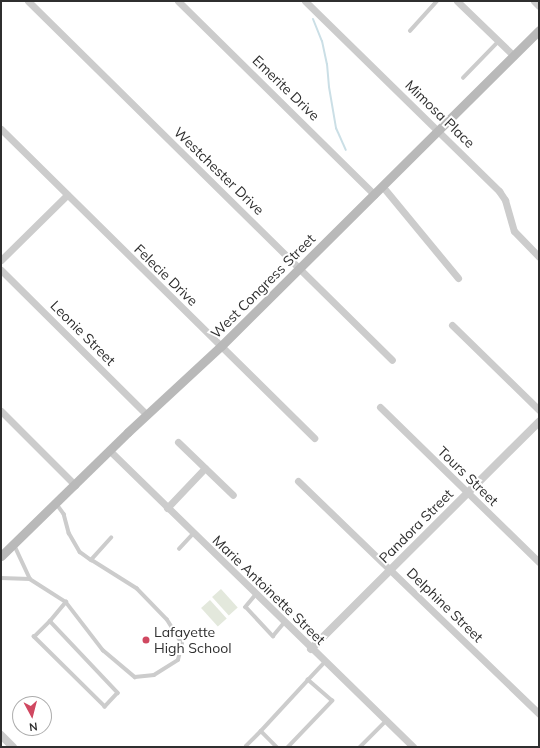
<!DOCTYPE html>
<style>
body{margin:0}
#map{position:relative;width:540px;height:748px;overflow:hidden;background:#fff;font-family:Mulish,sans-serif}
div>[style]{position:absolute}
.green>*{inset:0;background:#e3e8dc;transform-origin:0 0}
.stream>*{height:2px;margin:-1px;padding:0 1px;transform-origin:1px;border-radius:1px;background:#cbdfe6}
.service>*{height:3.5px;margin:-1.75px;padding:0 1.75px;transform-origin:1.75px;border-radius:1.75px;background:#ccc}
.minor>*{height:7px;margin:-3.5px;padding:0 3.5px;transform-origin:3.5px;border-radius:3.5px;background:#ccc}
.tertiary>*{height:8px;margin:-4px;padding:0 4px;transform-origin:4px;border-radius:4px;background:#ccc}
.secondary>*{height:9px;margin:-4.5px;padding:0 4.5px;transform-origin:4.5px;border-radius:4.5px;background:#b9b9b9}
.dots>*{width:11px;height:11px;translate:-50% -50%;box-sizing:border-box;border:2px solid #fff;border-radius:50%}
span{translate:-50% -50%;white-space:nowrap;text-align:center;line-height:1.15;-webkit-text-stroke:4px #fff;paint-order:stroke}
.street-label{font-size:14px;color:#2f2f2f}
.poi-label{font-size:14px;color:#2f2f2f}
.left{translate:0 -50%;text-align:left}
.frame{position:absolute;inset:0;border:2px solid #2f2f2f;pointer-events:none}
.north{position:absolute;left:12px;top:696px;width:40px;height:40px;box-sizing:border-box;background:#fff;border:1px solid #acacac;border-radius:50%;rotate:173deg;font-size:11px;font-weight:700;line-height:16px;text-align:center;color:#2f2f2f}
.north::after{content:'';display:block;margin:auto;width:14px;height:18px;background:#d04861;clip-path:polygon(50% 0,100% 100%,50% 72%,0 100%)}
</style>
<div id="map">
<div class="green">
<div style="left:221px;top:589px;width:25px;height:12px;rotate:48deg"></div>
<div style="left:210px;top:600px;width:25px;height:12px;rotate:48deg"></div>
</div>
<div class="stream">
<div style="left:313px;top:19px;width:24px;rotate:68deg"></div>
<div style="left:322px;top:41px;width:24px;rotate:78deg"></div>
<div style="left:327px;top:64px;width:23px;rotate:85deg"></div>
<div style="left:329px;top:87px;width:42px;rotate:80.3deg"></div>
<div style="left:336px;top:128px;width:24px;rotate:66deg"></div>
</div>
<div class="service">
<div style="left:410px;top:31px;width:40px;rotate:-48deg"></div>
<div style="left:463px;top:78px;width:50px;rotate:-45.8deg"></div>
<div style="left:56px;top:503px;width:14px;rotate:54deg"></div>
<div style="left:64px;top:514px;width:20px;rotate:75deg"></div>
<div style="left:69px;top:533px;width:22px;rotate:60deg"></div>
<div style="left:80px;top:552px;width:14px;rotate:36deg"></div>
<div style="left:91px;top:560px;width:30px;rotate:-48deg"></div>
<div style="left:14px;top:544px;width:38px;rotate:65deg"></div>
<div style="left:179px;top:549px;width:22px;rotate:-47deg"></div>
<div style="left:1px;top:578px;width:29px;rotate:2deg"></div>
<div style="left:30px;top:579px;width:43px;rotate:32.6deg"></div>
<div style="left:66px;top:602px;width:61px;rotate:52.4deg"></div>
<div style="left:103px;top:650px;width:42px;rotate:40.2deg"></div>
<div style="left:135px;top:677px;width:19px;rotate:-6deg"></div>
<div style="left:154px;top:675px;width:28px;rotate:-32deg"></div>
<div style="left:178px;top:660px;width:16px;rotate:-76deg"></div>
<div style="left:182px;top:644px;width:28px;rotate:-122deg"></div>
<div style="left:167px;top:620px;width:43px;rotate:-134.1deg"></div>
<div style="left:137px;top:589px;width:54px;rotate:-147.8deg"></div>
<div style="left:256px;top:595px;width:16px;rotate:130deg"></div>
<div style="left:246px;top:607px;width:40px;rotate:47deg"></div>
<div style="left:273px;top:636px;width:17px;rotate:-50deg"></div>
<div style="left:50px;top:621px;width:99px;rotate:46.6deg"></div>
<div style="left:118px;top:693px;width:19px;rotate:133deg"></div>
<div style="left:105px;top:707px;width:100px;rotate:-135.4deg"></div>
<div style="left:34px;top:637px;width:23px;rotate:-45deg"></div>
<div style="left:50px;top:621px;width:25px;rotate:-50deg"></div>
<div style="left:261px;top:731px;width:69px;rotate:-47.3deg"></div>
<div style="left:246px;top:746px;width:21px;rotate:-45deg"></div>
<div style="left:261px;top:731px;width:23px;rotate:45deg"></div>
<div style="left:288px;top:747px;width:64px;rotate:-46.3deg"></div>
<div style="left:332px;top:701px;width:32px;rotate:-139deg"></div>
<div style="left:308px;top:680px;width:25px;rotate:-47deg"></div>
<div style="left:360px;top:747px;width:37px;rotate:-45deg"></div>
</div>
<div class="minor">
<div style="left:28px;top:1px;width:511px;rotate:44.6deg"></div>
<div style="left:178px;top:1px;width:276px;rotate:44.6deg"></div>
<div style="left:305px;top:1px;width:272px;rotate:44.4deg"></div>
<div style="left:499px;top:191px;width:11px;rotate:56deg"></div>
<div style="left:505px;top:200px;width:32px;rotate:74deg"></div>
<div style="left:514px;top:231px;width:36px;rotate:46deg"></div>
<div style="left:457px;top:1px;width:79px;rotate:44deg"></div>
<div style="left:534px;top:1px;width:7px;rotate:45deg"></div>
<div style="left:1px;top:129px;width:440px;rotate:44.6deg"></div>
<div style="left:383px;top:187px;width:118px;rotate:50.5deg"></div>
<div style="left:1px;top:260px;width:93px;rotate:-44.6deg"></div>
<div style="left:1px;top:270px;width:204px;rotate:44.8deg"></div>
<div style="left:452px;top:325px;width:122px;rotate:44.3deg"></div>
<div style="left:380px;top:407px;width:222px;rotate:44.3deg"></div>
<div style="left:1px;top:411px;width:105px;rotate:45deg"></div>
<div style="left:178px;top:442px;width:76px;rotate:43.9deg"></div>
<div style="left:109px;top:450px;width:425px;rotate:44.3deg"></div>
<div style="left:298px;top:481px;width:335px;rotate:44deg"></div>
<div style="left:167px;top:508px;width:55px;rotate:-46.5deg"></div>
</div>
<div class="tertiary">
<div style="left:311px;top:649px;width:322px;rotate:-44.9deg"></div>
<div style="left:1px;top:735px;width:17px;rotate:45deg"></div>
</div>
<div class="secondary">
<div style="left:1px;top:556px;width:177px;rotate:-44.3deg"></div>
<div style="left:128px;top:432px;width:127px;rotate:-42.8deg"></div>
<div style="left:221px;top:346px;width:448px;rotate:-44.8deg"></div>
</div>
<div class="dots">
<div style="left:146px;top:640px;background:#d04861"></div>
</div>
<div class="street-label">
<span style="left:286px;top:88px;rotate:44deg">Emerite Drive</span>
<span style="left:440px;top:114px;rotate:44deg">Mimosa Place</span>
<span style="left:219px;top:171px;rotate:44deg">Westchester Drive</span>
<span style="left:166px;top:275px;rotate:44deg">Felecie Drive</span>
<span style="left:263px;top:286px;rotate:-45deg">West Congress Street</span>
<span style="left:83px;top:333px;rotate:45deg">Leonie Street</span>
<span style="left:468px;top:476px;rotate:44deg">Tours Street</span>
<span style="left:416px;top:526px;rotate:-45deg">Pandora Street</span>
<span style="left:269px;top:590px;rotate:44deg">Marie Antoinette Street</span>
<span style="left:445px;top:605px;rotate:44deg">Delphine Street</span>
</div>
<div class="poi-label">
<span class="left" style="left:154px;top:640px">Lafayette<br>High School</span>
</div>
<div class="frame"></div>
<div class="north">N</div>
</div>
